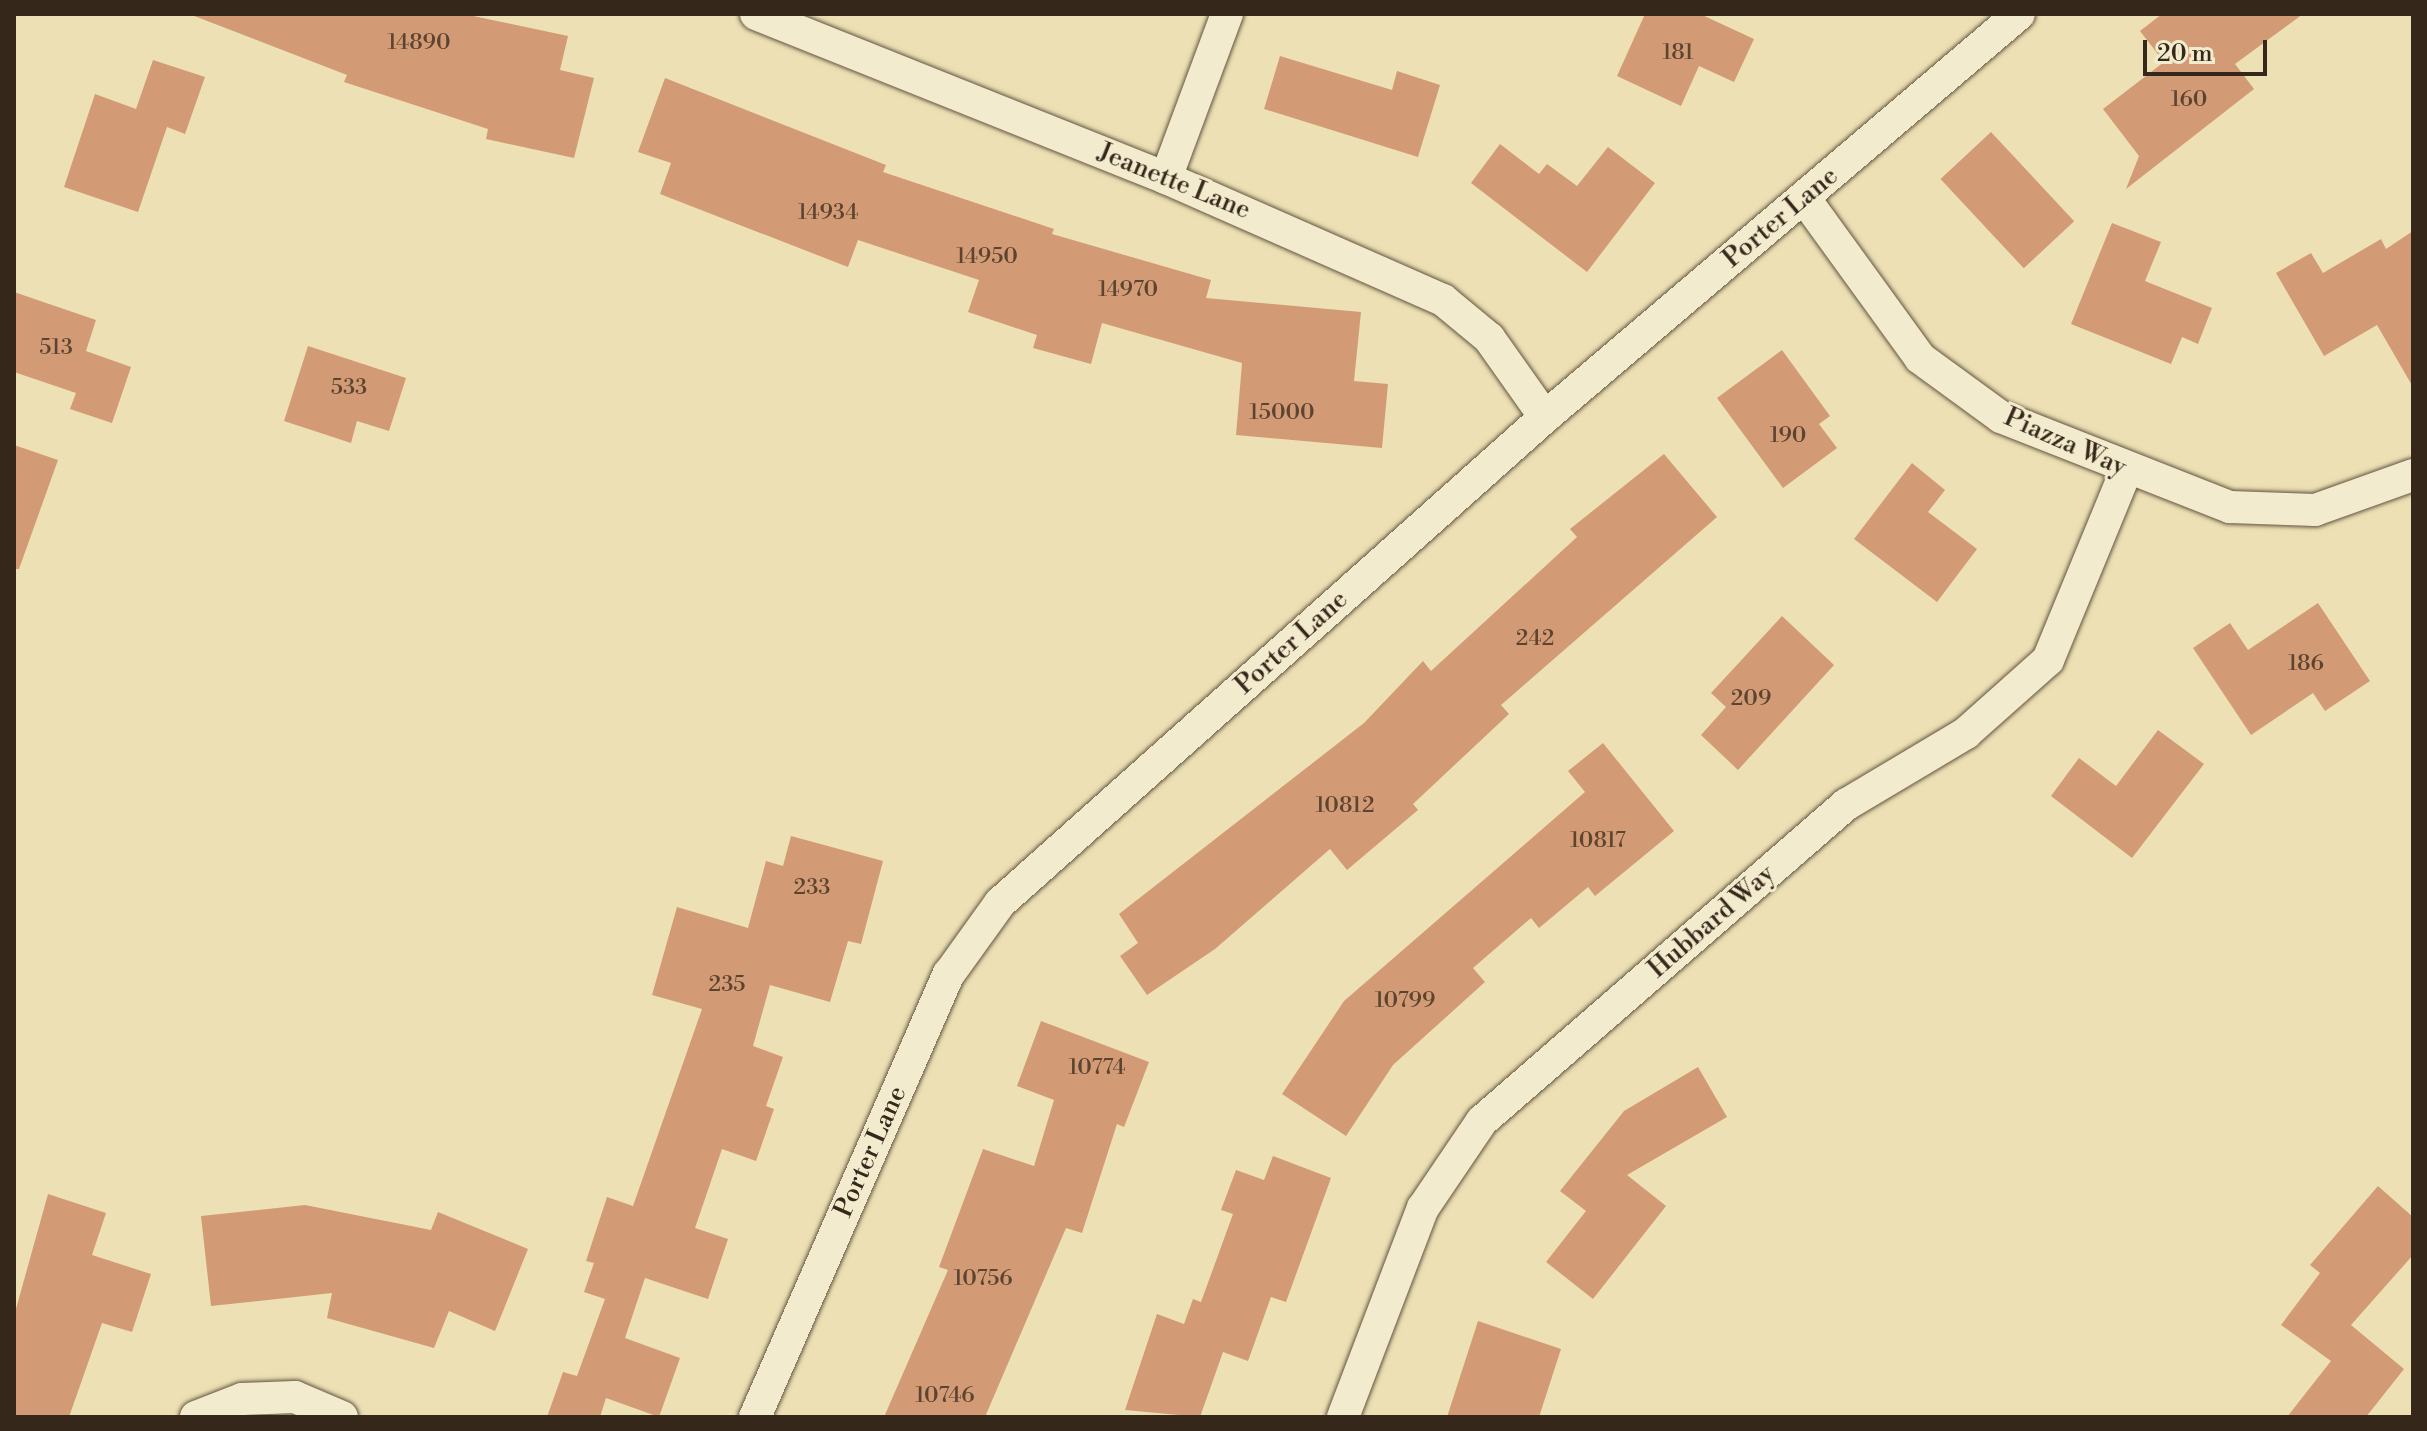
<!DOCTYPE html>
<style>
body{margin:0}
#map{position:relative;width:2427px;height:1431px;overflow:hidden;background:#ede0b4;font-family:"Libre Bodoni",serif}
div>[style]{position:absolute}
.building>*{inset:0;background:#d39b75;transform-origin:0 0}
.roads{filter:drop-shadow(0 0 2px #635540) drop-shadow(0 0 2px #635540)}
.minor>*{height:32px;margin:-16px;padding:0 16px;transform-origin:16px;border-radius:16px;background:#f3ebce}
span{translate:-50% -50%;white-space:nowrap;text-align:center;line-height:1.15;-webkit-text-stroke:6px #f3ebce;paint-order:stroke}
.number-label{font-size:22px;color:#5c4431}
.number-label span{-webkit-text-stroke-width:0}
.street-label{font-size:26px;color:#35271a}
.frame{position:absolute;inset:0;border:16px solid #35271a;pointer-events:none}
.scale{position:absolute;left:2143px;top:40px;width:124px;height:36px;box-sizing:border-box;border:4px solid #35271a;border-top:0;padding-left:10px;font-size:24px;line-height:28px;white-space:nowrap;color:#35271a;-webkit-text-stroke:6px #f3ebce;paint-order:stroke}
</style>
<div id="map">
<div class="building">
<div style="clip-path:polygon(189px 14px,464px 14px,568px 36px,560px 70px,594px 78px,574px 158px,486px 139px,488px 129px,344px 82px,347px 75px)"></div>
<div style="clip-path:polygon(1645px 14px,1700px 14px,1754px 39px,1734px 82px,1699px 66px,1681px 106px,1617px 76px)"></div>
<div style="clip-path:polygon(2162px 14px,2303px 14px,2235px 64px,2254px 89px,2126px 189px,2139px 156px,2103px 109px,2164px 62px,2140px 31px)"></div>
<div style="clip-path:polygon(1280px 56px,1392px 90px,1397px 71px,1440px 85px,1418px 157px,1264px 109px)"></div>
<div style="clip-path:polygon(153px 60px,205px 77px,185px 134px,167px 127px,138px 212px,64px 187px,95px 94px,136px 109px)"></div>
<div style="clip-path:polygon(665px 78px,886px 165px,883px 172px,1054px 229px,1052px 234px,1211px 280px,1206px 298px,1361px 312px,1354px 381px,1388px 384px,1382px 448px,1236px 435px,1242px 363px,1102px 323px,1091px 364px,1033px 348px,1037px 335px,968px 312px,979px 280px,858px 240px,848px 267px,660px 194px,671px 163px,638px 152px)"></div>
<div style="left:1991px;top:132px;width:122px;height:69px;rotate:47deg"></div>
<div style="clip-path:polygon(1500px 144px,1539px 174px,1547px 164px,1577px 186px,1608px 147px,1655px 183px,1587px 272px,1471px 183px)"></div>
<div style="clip-path:polygon(2112px 223px,2161px 242px,2145px 281px,2212px 308px,2198px 344px,2182px 337px,2171px 364px,2071px 324px)"></div>
<div style="clip-path:polygon(2413px 231px,2413px 387px,2377px 325px,2324px 356px,2276px 273px,2311px 253px,2323px 273px,2381px 239px,2386px 249px)"></div>
<div style="clip-path:polygon(14px 292px,96px 320px,86px 351px,131px 367px,112px 423px,70px 409px,76px 393px,14px 372px)"></div>
<div style="clip-path:polygon(308px 346px,406px 378px,389px 431px,357px 421px,351px 443px,284px 421px)"></div>
<div style="clip-path:polygon(1782px 350px,1830px 416px,1819px 424px,1837px 448px,1783px 488px,1717px 398px)"></div>
<div style="clip-path:polygon(14px 445px,58px 460px,19px 569px,14px 569px)"></div>
<div style="clip-path:polygon(1664px 454px,1717px 517px,1501px 705px,1509px 714px,1413px 804px,1418px 810px,1347px 870px,1330px 849px,1215px 949px,1147px 995px,1120px 956px,1138px 943px,1119px 914px,1364px 723px,1423px 661px,1431px 671px,1577px 537px,1570px 529px)"></div>
<div style="clip-path:polygon(1912px 463px,1945px 490px,1928px 512px,1977px 549px,1937px 602px,1854px 539px)"></div>
<div style="clip-path:polygon(2318px 603px,2370px 681px,2325px 711px,2313px 693px,2251px 735px,2193px 648px,2230px 623px,2248px 650px)"></div>
<div style="clip-path:polygon(1782px 616px,1834px 665px,1738px 770px,1701px 735px,1726px 707px,1711px 693px)"></div>
<div style="clip-path:polygon(2158px 730px,2204px 764px,2132px 858px,2051px 796px,2079px 758px,2116px 786px)"></div>
<div style="clip-path:polygon(1603px 743px,1674px 831px,1595px 896px,1588px 887px,1539px 928px,1531px 918px,1473px 968px,1485px 982px,1393px 1065px,1346px 1136px,1282px 1094px,1344px 1001px,1585px 792px,1568px 771px)"></div>
<div style="clip-path:polygon(791px 836px,883px 861px,861px 944px,848px 941px,830px 1002px,770px 985px,753px 1046px,783px 1057px,766px 1106px,774px 1109px,756px 1161px,722px 1149px,695px 1228px,728px 1239px,708px 1299px,645px 1278px,625px 1338px,680px 1358px,659px 1417px,606px 1398px,600px 1417px,547px 1417px,563px 1372px,577px 1376px,605px 1299px,584px 1292px,594px 1263px,586px 1261px,607px 1197px,633px 1206px,702px 1009px,652px 995px,677px 907px,748px 928px,766px 861px,783px 866px)"></div>
<div style="clip-path:polygon(1041px 1021px,1149px 1062px,1124px 1127px,1117px 1124px,1082px 1233px,1066px 1228px,985px 1417px,884px 1417px,948px 1270px,939px 1267px,983px 1149px,1034px 1166px,1054px 1100px,1017px 1086px)"></div>
<div style="clip-path:polygon(1698px 1067px,1727px 1117px,1627px 1175px,1666px 1206px,1593px 1299px,1546px 1262px,1586px 1211px,1560px 1191px,1624px 1111px)"></div>
<div style="clip-path:polygon(1273px 1156px,1331px 1178px,1286px 1302px,1271px 1297px,1248px 1361px,1223px 1352px,1200px 1417px,1125px 1410px,1157px 1314px,1184px 1324px,1193px 1299px,1201px 1302px,1233px 1214px,1221px 1210px,1236px 1170px,1264px 1180px)"></div>
<div style="clip-path:polygon(2378px 1186px,2413px 1217px,2413px 1255px,2351px 1325px,2404px 1369px,2366px 1417px,2287px 1417px,2331px 1361px,2281px 1325px,2320px 1273px,2310px 1265px)"></div>
<div style="clip-path:polygon(48px 1194px,106px 1213px,92px 1255px,151px 1274px,132px 1332px,102px 1323px,69px 1417px,14px 1417px,14px 1316px)"></div>
<div style="clip-path:polygon(305px 1205px,431px 1230px,438px 1212px,528px 1249px,495px 1331px,449px 1311px,434px 1348px,327px 1318px,332px 1293px,211px 1306px,201px 1216px)"></div>
<div style="clip-path:polygon(1478px 1321px,1561px 1349px,1539px 1417px,1447px 1417px)"></div>
</div>
<div class="roads">
<div class="minor">
<div style="left:756px;top:14px;width:442px;rotate:21.8deg"></div>
<div style="left:1166px;top:178px;width:303px;rotate:23.8deg"></div>
<div style="left:1443px;top:300px;width:60px;rotate:39.6deg"></div>
<div style="left:1489px;top:338px;width:97px;rotate:54.7deg"></div>
<div style="left:1166px;top:178px;width:175px;rotate:-69.6deg"></div>
<div style="left:1805px;top:199px;width:196px;rotate:54.1deg"></div>
<div style="left:1920px;top:358px;width:100px;rotate:36.1deg"></div>
<div style="left:2001px;top:417px;width:246px;rotate:21.5deg"></div>
<div style="left:2230px;top:507px;width:85px;rotate:2deg"></div>
<div style="left:2315px;top:510px;width:104px;rotate:-19.7deg"></div>
<div style="left:196px;top:1417px;width:49px;rotate:-21.4deg"></div>
<div style="left:242px;top:1399px;width:53px;rotate:-2.2deg"></div>
<div style="left:295px;top:1397px;width:51px;rotate:23.1deg"></div>
<div style="left:755px;top:1417px;width:484px;rotate:-66.4deg"></div>
<div style="left:949px;top:974px;width:87px;rotate:-54.3deg"></div>
<div style="left:1000px;top:903px;width:730px;rotate:-41.72deg"></div>
<div style="left:1545px;top:417px;width:622px;rotate:-40.37deg"></div>
<div style="left:1343px;top:1417px;width:224px;rotate:-69.1deg"></div>
<div style="left:1423px;top:1208px;width:105px;rotate:-55.9deg"></div>
<div style="left:1482px;top:1121px;width:483px;rotate:-41deg"></div>
<div style="left:1847px;top:804px;width:139px;rotate:-30.8deg"></div>
<div style="left:1966px;top:733px;width:110px;rotate:-41.7deg"></div>
<div style="left:2048px;top:660px;width:204px;rotate:-67.6deg"></div>
</div>
</div>
<div class="number-label">
<span style="left:419px;top:43px">14890</span>
<span style="left:1678px;top:53px">181</span>
<span style="left:2189px;top:100px">160</span>
<span style="left:828px;top:213px">14934</span>
<span style="left:987px;top:257px">14950</span>
<span style="left:1128px;top:290px">14970</span>
<span style="left:56px;top:348px">513</span>
<span style="left:349px;top:388px">533</span>
<span style="left:1282px;top:413px">15000</span>
<span style="left:1788px;top:436px">190</span>
<span style="left:1535px;top:639px">242</span>
<span style="left:2306px;top:664px">186</span>
<span style="left:1751px;top:699px">209</span>
<span style="left:1345px;top:806px">10812</span>
<span style="left:1598px;top:841px">10817</span>
<span style="left:812px;top:888px">233</span>
<span style="left:727px;top:985px">235</span>
<span style="left:1405px;top:1001px">10799</span>
<span style="left:1097px;top:1068px">10774</span>
<span style="left:983px;top:1279px">10756</span>
<span style="left:945px;top:1396px">10746</span>
</div>
<div class="street-label">
<span style="left:1174px;top:182px;rotate:22deg">Jeanette Lane</span>
<span style="left:1781px;top:218px;rotate:-40deg">Porter Lane</span>
<span style="left:2065px;top:443px;rotate:24deg">Piazza Way</span>
<span style="left:1292px;top:643px;rotate:-42deg">Porter Lane</span>
<span style="left:1712px;top:922px;rotate:-41deg">Hubbard Way</span>
<span style="left:871px;top:1152px;rotate:-66deg">Porter Lane</span>
</div>
<div class="frame"></div>
<div class="scale">20 m</div>
</div>
